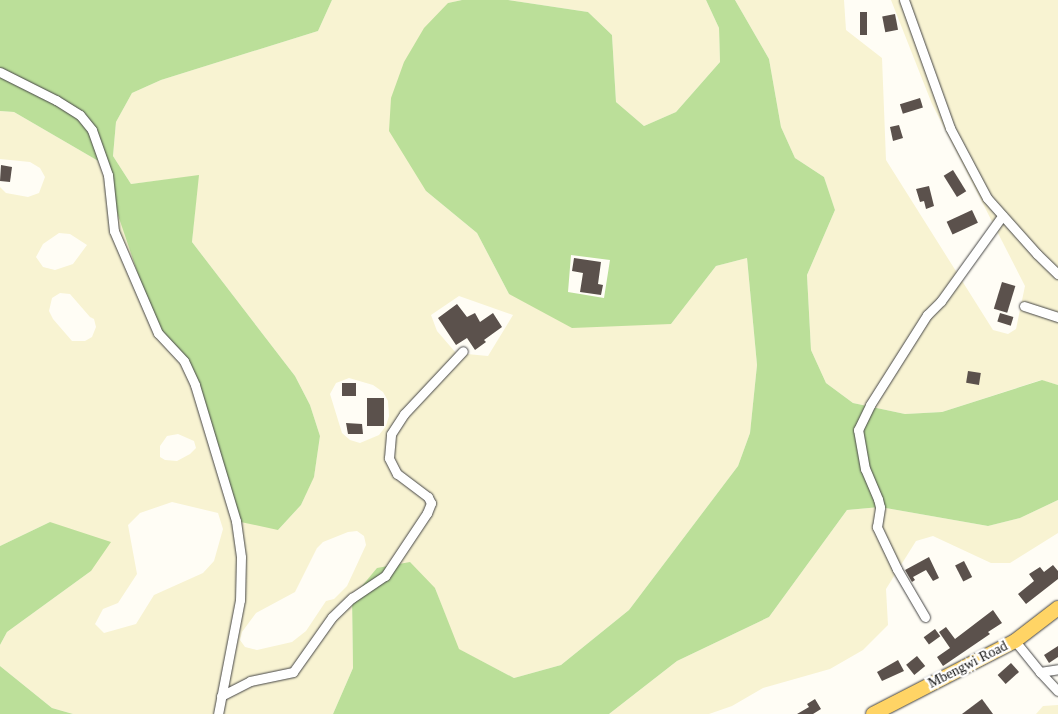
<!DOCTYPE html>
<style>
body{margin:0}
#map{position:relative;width:1058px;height:714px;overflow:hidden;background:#fffdf5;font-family:Georgia,serif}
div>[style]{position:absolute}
.farmland>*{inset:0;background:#f8f3d2}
.forest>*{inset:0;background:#bbdf99}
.building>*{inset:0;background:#5b514c;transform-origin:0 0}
.roads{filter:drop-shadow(0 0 1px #444) drop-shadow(0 0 1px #444)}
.street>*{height:9px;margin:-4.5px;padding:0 4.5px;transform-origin:4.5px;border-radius:4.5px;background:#fff}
.primary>*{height:14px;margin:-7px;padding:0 7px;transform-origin:7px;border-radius:7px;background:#ffd465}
span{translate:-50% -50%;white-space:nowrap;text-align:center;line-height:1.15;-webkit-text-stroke:5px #fff;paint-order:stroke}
.street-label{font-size:14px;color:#111}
</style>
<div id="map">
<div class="farmland">
<div style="clip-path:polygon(evenodd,332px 0,462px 0,448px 3px,426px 191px,477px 233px,509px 294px,671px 324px,716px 266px,747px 258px,757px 365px,750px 433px,738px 466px,629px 610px,561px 665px,514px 678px,458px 649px,435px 588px,352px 598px,353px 668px,333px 714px,73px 714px,52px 708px,0 666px,0 645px,7px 632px,91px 571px,50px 522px,0 546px,0 187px,6px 193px,28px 197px,39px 193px,45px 177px,40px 168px,30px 162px,0 159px,0 111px,14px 112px,100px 162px,173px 349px,278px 530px,301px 505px,314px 476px,320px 436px,310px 405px,295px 376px,192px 242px,198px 176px,131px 184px,113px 156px,116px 122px,132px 93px,161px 80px,318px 31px,332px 0,59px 233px,70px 234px,87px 245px,73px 264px,55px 270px,43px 267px,36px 257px,43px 244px,59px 233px,332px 0,60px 293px,70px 294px,90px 317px,94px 319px,96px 327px,92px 337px,85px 341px,72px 341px,53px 319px,49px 311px,52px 298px,60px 293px,332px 0,459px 296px,513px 315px,488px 356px,456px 353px,437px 331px,431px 315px,459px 296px,332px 0,349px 378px,373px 385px,383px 392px,388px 401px,389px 416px,386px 426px,379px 435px,360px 443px,350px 440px,342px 433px,330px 394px,336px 383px,349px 378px,332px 0,178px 434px,194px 441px,196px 448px,190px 454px,177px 461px,165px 460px,160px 457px,160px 446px,167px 436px,178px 434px,332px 0,172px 502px,218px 513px,223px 529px,214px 561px,203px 573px,154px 595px,136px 624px,104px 633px,95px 624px,103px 609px,118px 603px,137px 574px,128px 525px,140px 513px,172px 502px,332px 0,357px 531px,364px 536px,366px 545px,347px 586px,334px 599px,326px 601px,306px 631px,292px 642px,257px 650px,245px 647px,240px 640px,242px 632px,256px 613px,295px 592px,317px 548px,323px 542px,348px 532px,357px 531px)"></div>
<div style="clip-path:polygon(508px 0,706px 0,719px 28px,720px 62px,676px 112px,644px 126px,616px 102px,612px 35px,588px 12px)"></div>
<div style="clip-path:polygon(735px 0,844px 0,846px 30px,882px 58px,886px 160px,993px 330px,1008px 334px,1016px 329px,1025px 286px,932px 104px,891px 0,1058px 0,1058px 385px,1041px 380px,942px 412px,905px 414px,853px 403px,826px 383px,811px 350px,807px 275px,835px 210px,824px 177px,795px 158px,781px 127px,769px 59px)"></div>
<div style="clip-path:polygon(1058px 500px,1058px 533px,1010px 563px,991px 563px,933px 536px,916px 541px,886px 589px,888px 625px,863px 650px,830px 669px,763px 688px,732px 706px,709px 714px,609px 714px,677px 661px,769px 617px,847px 510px,880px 507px,988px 526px,1020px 518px)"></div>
<div style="clip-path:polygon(1058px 705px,1058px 714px,1036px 714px,1043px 706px)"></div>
</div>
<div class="forest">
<div style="clip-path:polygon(0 0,332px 0,318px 31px,161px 80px,132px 93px,116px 122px,113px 156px,131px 184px,199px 175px,192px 242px,295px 376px,310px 405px,320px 436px,314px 477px,301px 505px,278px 530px,236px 521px,184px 361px,158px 333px,100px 162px,14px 112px,0 111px)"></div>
<div style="clip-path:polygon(evenodd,462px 0,508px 0,588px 12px,612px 35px,616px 102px,644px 126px,676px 112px,720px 62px,719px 28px,706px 0,735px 0,769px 59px,781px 127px,795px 158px,824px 177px,835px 210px,807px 275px,811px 350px,826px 383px,853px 403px,905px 414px,942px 412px,1042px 380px,1058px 385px,1058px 500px,1020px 518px,988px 526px,880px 507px,847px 510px,769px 617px,677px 661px,609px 714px,333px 714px,353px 668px,352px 598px,377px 568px,410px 562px,435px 588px,459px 649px,514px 678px,561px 665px,629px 610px,738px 466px,750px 433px,757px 365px,747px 258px,716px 266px,671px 324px,572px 328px,509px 294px,477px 233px,426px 191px,389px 131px,391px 98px,404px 62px,424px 28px,448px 3px,462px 0,571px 255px,610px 260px,604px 298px,568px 292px,571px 255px)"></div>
<div style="clip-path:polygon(50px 522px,111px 542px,91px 571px,7px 632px,0 645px,0 546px)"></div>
<div style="clip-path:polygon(0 666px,52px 708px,73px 714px,0 714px)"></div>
</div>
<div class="building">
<div style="left:860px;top:12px;width:7px;height:23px"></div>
<div style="left:895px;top:14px;width:16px;height:13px;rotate:79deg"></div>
<div style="left:920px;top:98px;width:10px;height:21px;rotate:73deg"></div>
<div style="clip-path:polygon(899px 125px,903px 138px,893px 141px,890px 127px)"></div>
<div style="clip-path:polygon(1px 165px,12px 167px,10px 182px,0 181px)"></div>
<div style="left:953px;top:170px;width:25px;height:11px;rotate:58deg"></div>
<div style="clip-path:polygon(929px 186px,934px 206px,926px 209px,924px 201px,920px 202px,916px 189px)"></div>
<div style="left:972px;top:210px;width:14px;height:28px;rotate:65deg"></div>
<div style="clip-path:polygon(574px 258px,601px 262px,598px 284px,603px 285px,601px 295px,580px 292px,583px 273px,572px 271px)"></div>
<div style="left:1002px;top:282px;width:14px;height:28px;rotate:17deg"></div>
<div style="clip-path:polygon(457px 304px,467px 317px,475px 313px,480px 322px,493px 313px,502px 327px,484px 340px,486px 342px,475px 350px,467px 338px,456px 345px,438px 318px)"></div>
<div style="left:1000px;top:313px;width:14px;height:9px;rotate:17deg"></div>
<div style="left:968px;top:371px;width:13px;height:12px;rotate:9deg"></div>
<div style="left:342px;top:383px;width:14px;height:13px"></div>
<div style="left:367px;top:398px;width:17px;height:28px"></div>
<div style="clip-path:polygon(346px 423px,362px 424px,363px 434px,348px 434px)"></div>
<div style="clip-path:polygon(929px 557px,939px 578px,933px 581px,926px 570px,913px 577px,915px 580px,912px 582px,905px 570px)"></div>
<div style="left:964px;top:561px;width:18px;height:10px;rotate:63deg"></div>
<div style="clip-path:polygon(1053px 565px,1058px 571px,1058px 579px,1026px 604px,1018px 594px,1034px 581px,1029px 574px,1040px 567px,1044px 572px)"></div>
<div style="clip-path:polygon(993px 610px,1002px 623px,988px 632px,990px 634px,943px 666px,937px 657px,950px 648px,939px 632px,946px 627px,955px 639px)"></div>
<div style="left:935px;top:629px;width:9px;height:14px;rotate:54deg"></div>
<div style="clip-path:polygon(1058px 646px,1058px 657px,1049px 663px,1044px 655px)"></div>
<div style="left:917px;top:656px;width:13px;height:14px;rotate:51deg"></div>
<div style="clip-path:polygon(898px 660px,904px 671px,882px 681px,877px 672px)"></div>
<div style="left:1011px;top:663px;width:12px;height:18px;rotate:48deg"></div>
<div style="clip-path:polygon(815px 699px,821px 709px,813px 714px,797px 714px,809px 707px,807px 704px)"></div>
<div style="clip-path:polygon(982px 699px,993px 714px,962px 714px)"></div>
</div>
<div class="roads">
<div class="street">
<div style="left:904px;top:0;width:136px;rotate:70.2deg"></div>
<div style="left:950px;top:128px;width:79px;rotate:62.1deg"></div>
<div style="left:987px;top:198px;width:75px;rotate:48.2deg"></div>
<div style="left:1037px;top:254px;width:29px;rotate:44deg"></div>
<div style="left:0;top:72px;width:63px;rotate:26.6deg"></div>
<div style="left:56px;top:100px;width:28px;rotate:32deg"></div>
<div style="left:80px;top:115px;width:19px;rotate:51deg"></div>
<div style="left:92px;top:130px;width:48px;rotate:70.4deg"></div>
<div style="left:108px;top:175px;width:56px;rotate:83.9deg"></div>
<div style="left:114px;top:231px;width:111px;rotate:66.7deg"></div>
<div style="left:158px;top:333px;width:38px;rotate:47deg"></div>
<div style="left:184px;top:361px;width:26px;rotate:65deg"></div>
<div style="left:195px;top:385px;width:142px;rotate:73.2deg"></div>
<div style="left:236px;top:521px;width:36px;rotate:82deg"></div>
<div style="left:241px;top:557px;width:43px;rotate:91.3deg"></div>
<div style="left:240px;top:600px;width:116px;rotate:100.9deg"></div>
<div style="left:1024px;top:306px;width:36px;rotate:18deg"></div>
<div style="left:925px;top:617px;width:56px;rotate:-120.3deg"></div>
<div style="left:897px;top:569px;width:47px;rotate:-115.5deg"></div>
<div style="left:877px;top:527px;width:20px;rotate:-81deg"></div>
<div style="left:880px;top:507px;width:8px;rotate:-104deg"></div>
<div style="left:878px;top:499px;width:33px;rotate:-113deg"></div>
<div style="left:865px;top:469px;width:40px;rotate:-100deg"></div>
<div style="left:858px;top:430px;width:28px;rotate:-64deg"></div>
<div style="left:870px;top:405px;width:107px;rotate:-57.7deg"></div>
<div style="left:927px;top:315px;width:20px;rotate:-45deg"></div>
<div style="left:941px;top:301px;width:105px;rotate:-54.3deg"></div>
<div style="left:1015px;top:641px;width:40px;rotate:51deg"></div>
<div style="left:1040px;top:672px;width:18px;rotate:-9deg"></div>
<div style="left:1040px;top:672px;width:26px;rotate:47deg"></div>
<div style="left:221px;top:696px;width:33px;rotate:-27deg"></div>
<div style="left:250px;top:681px;width:44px;rotate:-11.8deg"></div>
<div style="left:293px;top:672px;width:67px;rotate:-54.7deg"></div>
<div style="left:332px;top:617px;width:28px;rotate:-44deg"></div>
<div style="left:352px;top:598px;width:40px;rotate:-34deg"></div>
<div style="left:385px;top:576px;width:76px;rotate:-56.3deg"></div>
<div style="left:427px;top:513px;width:11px;rotate:-68deg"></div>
<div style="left:431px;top:503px;width:7px;rotate:-117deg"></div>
<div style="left:428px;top:497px;width:39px;rotate:-143deg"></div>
<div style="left:397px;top:474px;width:18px;rotate:-117deg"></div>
<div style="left:389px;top:458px;width:24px;rotate:-85deg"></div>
<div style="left:391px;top:434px;width:24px;rotate:-57deg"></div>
<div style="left:404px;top:414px;width:86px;rotate:-46.9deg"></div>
</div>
<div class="primary">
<div style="left:873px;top:714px;width:160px;rotate:-27.2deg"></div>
<div style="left:1015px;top:641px;width:54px;rotate:-37.5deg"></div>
</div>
</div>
<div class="street-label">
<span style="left:968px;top:665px;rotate:-27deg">Mbengwi Road</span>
</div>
</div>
